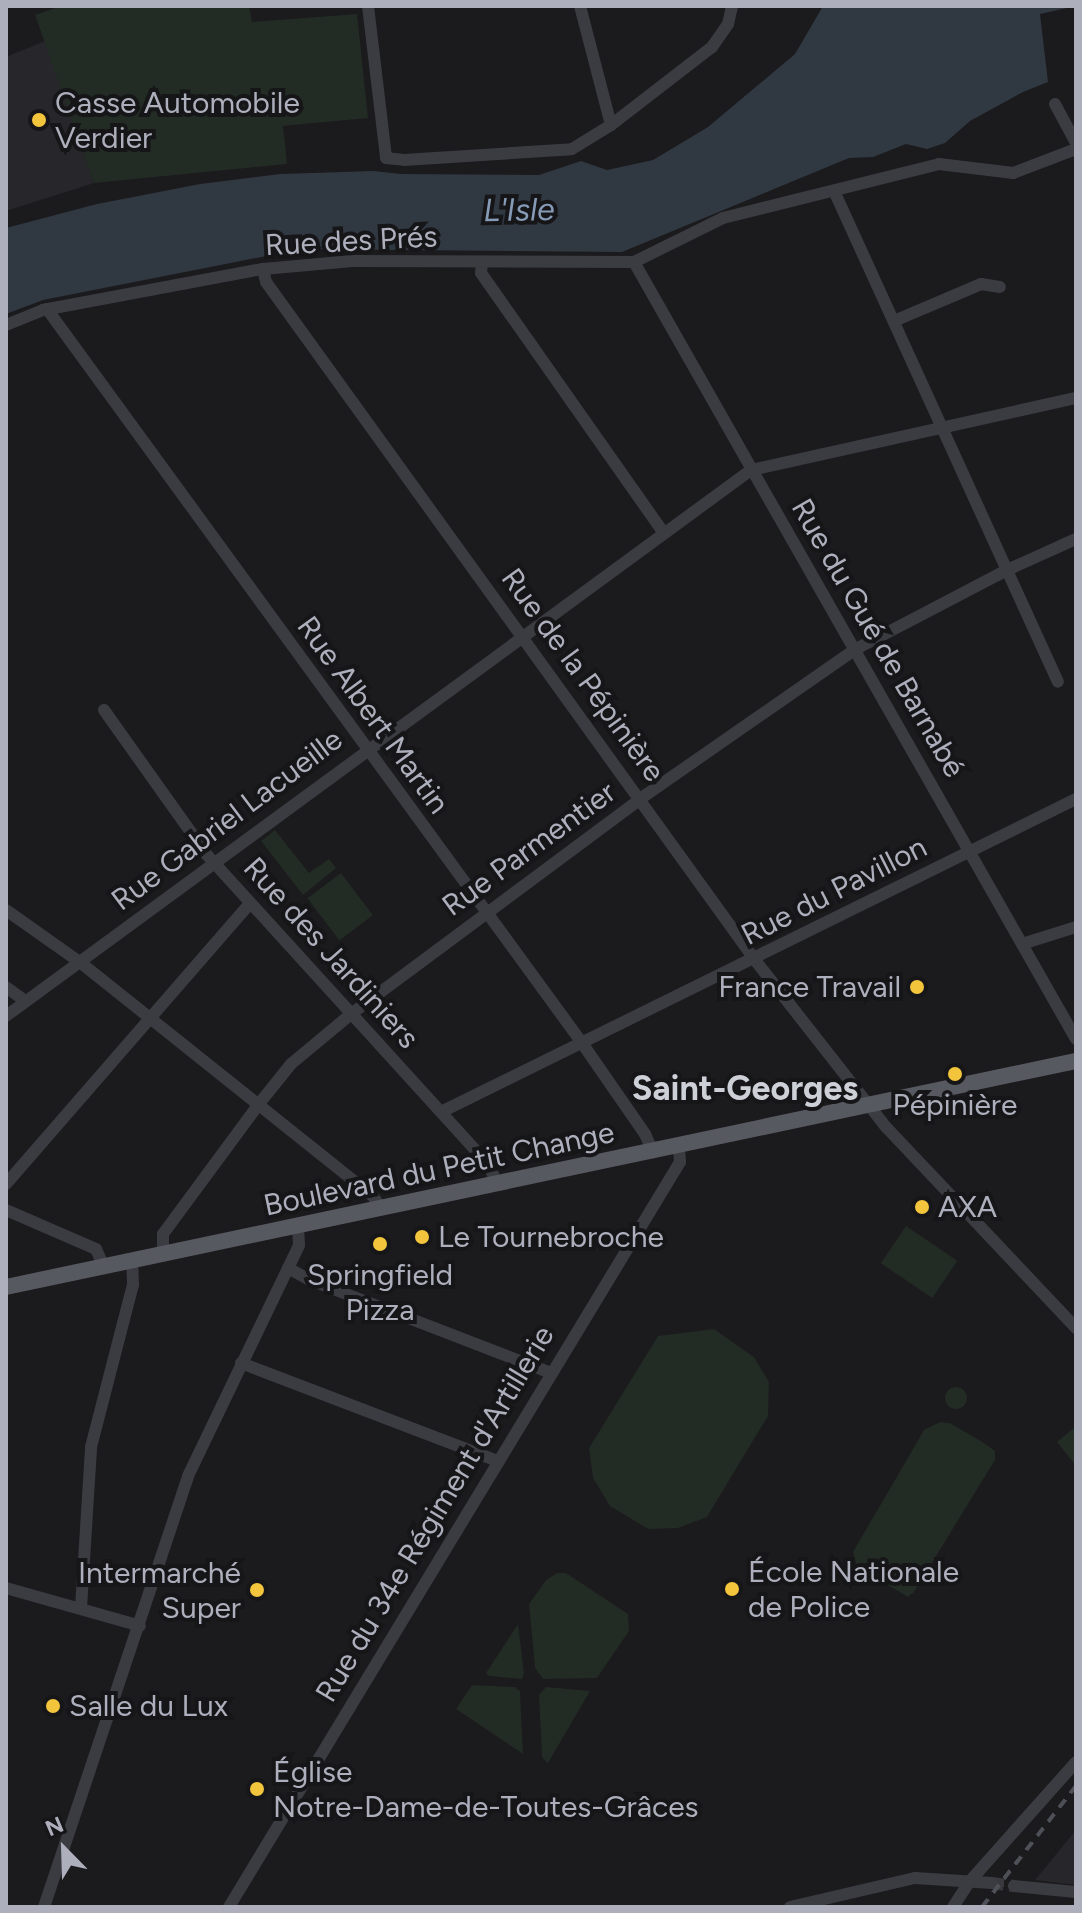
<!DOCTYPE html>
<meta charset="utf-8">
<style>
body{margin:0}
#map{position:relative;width:1082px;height:1913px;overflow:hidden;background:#1b1a1d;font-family:Figtree,sans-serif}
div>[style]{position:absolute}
.built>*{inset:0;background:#27262a}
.green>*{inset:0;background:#222b24;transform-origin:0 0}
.round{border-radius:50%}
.water>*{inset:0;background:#303841}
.minor-tunnel>*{height:12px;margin-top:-6px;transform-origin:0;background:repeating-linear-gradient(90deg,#38383d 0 12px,transparent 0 18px)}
.minor>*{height:12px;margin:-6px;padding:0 6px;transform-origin:6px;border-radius:6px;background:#3b3c42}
.major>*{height:16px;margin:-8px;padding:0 8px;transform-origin:8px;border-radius:8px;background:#575961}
.rail>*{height:4px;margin-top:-2px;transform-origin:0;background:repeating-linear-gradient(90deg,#4e5057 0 10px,transparent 0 18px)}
.dots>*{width:22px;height:22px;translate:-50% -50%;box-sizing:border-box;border:4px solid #161518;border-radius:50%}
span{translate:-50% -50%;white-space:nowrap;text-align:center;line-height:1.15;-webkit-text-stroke:8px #161518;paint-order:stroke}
.poi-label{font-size:30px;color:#adb0bc}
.left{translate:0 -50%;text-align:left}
.right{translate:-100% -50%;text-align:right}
.street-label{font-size:30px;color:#adb0bc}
.water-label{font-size:32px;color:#859bb6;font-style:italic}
.quarter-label{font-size:34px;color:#ced0d8;font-weight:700}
.frame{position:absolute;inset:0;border:8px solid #adb0bc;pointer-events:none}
.north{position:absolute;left:24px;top:1809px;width:80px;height:80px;-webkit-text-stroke:6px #161518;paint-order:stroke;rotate:337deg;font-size:22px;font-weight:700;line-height:32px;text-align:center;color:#adb0bc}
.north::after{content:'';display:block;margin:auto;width:28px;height:36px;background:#adb0bc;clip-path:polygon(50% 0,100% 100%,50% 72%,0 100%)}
</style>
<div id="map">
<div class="built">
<div style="clip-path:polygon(45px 41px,94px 183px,6px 211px,6px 57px)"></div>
<div style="clip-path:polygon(1076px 1830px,1076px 1885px,1035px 1880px)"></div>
</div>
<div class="green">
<div style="clip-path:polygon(61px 6px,249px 6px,252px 22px,357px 14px,368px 118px,283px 126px,287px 164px,94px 183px,35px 15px)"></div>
<div style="clip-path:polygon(275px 830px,309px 873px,329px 859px,336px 868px,303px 895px,261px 841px)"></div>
<div style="left:341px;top:873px;width:53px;height:42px;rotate:53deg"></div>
<div style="left:906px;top:1226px;width:62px;height:45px;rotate:34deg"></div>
<div style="clip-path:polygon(714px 1329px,754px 1357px,769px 1382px,768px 1416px,707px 1517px,678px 1528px,648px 1529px,610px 1506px,593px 1478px,589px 1448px,658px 1336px)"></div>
<div class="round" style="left:945px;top:1387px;width:22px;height:22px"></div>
<div style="clip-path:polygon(940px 1422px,950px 1423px,984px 1443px,995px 1451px,995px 1460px,914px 1592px,908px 1597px,857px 1567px,853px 1552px,924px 1430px)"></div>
<div style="clip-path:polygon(1076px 1426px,1076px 1466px,1057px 1442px)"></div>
<div style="clip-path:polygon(557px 1573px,566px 1573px,628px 1614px,629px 1631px,597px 1678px,543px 1679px,535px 1668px,529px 1604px,546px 1580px)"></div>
<div style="clip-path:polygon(518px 1624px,524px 1673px,522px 1679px,489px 1676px,486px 1673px)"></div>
<div style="clip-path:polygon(472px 1685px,515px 1687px,520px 1691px,523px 1754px,456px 1709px)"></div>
<div style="clip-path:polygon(546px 1687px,590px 1691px,548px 1763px,542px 1757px,539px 1695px)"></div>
</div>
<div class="water">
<div style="clip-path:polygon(823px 6px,1076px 6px,1040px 14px,1048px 82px,1023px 92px,970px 121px,945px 143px,927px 149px,906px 144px,873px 157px,849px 158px,622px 252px,302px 249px,43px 300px,6px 314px,6px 228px,97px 204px,200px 184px,280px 174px,374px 171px,401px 174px,539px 175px,581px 161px,607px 170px,653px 160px,708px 127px,795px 54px)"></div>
</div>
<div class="minor-tunnel">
<div style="left:992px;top:1883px;width:22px;rotate:8deg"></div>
</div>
<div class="minor">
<div style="left:368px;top:6px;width:153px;rotate:83.2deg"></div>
<div style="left:386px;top:158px;width:18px;rotate:6deg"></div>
<div style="left:404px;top:160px;width:168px;rotate:-3.7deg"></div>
<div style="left:572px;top:149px;width:46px;rotate:-31.6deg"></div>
<div style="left:611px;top:125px;width:128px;rotate:-37.7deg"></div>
<div style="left:712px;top:47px;width:28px;rotate:-55deg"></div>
<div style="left:728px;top:24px;width:18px;rotate:-77deg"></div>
<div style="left:580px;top:6px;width:123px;rotate:75.4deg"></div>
<div style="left:1055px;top:104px;width:44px;rotate:61.7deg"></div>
<div style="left:835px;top:193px;width:537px;rotate:65.49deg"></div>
<div style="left:482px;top:262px;width:11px;rotate:95deg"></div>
<div style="left:481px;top:273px;width:318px;rotate:54.9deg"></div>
<div style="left:634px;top:262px;width:894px;rotate:60.37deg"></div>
<div style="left:263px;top:269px;width:13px;rotate:77deg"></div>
<div style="left:266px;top:282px;width:836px;rotate:54.2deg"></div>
<div style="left:755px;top:960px;width:212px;rotate:51.9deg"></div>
<div style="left:886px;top:1127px;width:277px;rotate:46.6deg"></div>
<div style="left:47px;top:309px;width:908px;rotate:53.91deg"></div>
<div style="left:582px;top:1043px;width:111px;rotate:55.3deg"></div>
<div style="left:645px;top:1134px;width:20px;rotate:66deg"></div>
<div style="left:894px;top:321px;width:95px;rotate:-23deg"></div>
<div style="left:981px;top:284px;width:19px;rotate:9deg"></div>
<div style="left:6px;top:325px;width:40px;rotate:-22deg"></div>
<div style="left:43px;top:310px;width:224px;rotate:-10.6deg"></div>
<div style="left:263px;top:269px;width:90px;rotate:-5.1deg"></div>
<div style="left:353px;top:261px;width:281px;rotate:0.2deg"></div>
<div style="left:634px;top:262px;width:99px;rotate:-26.3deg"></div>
<div style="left:723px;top:218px;width:223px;rotate:-14deg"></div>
<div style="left:939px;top:164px;width:75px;rotate:6.9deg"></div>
<div style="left:1013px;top:173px;width:67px;rotate:-20.9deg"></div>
<div style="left:104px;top:710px;width:178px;rotate:54.6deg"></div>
<div style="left:207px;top:855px;width:418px;rotate:47.7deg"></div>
<div style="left:488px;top:1164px;width:23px;rotate:65deg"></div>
<div style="left:6px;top:910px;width:92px;rotate:35.2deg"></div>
<div style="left:81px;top:963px;width:372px;rotate:38.6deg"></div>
<div style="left:372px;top:1195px;width:16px;rotate:55deg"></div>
<div style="left:1022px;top:944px;width:57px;rotate:-17.5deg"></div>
<div style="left:6px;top:987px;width:24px;rotate:36deg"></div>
<div style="left:6px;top:1016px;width:924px;rotate:-36.24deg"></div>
<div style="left:751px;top:470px;width:333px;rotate:-12.5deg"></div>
<div style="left:441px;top:1112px;width:708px;rotate:-26.24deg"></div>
<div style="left:6px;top:1184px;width:372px;rotate:-49deg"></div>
<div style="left:6px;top:1210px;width:98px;rotate:23.4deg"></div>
<div style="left:96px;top:1249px;width:20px;rotate:66deg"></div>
<div style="left:163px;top:1254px;width:20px;rotate:-90deg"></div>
<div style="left:163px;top:1234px;width:160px;rotate:-53.6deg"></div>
<div style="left:258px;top:1105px;width:53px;rotate:-51.2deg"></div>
<div style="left:291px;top:1064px;width:78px;rotate:-39.8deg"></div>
<div style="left:351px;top:1014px;width:360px;rotate:-36.6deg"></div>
<div style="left:640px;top:799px;width:261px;rotate:-34.8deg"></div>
<div style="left:854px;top:650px;width:173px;rotate:-27.6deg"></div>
<div style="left:1007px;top:570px;width:76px;rotate:-24.2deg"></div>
<div style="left:288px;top:1268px;width:25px;rotate:29deg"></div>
<div style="left:310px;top:1280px;width:258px;rotate:21.1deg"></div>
<div style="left:241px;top:1363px;width:275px;rotate:20.9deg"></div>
<div style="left:6px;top:1588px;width:139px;rotate:15.8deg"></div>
<div style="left:81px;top:1608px;width:161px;rotate:-86.4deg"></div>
<div style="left:91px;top:1447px;width:167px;rotate:-75.5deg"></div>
<div style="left:133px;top:1285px;width:24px;rotate:-92deg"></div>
<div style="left:1014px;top:1886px;width:62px;rotate:5.5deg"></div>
<div style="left:44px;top:1907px;width:454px;rotate:-71.5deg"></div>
<div style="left:188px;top:1476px;width:256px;rotate:-64.3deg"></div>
<div style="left:299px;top:1245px;width:19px;rotate:-93deg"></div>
<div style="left:229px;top:1907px;width:871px;rotate:-58.81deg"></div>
<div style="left:680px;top:1162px;width:15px;rotate:-94deg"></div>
<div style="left:790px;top:1907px;width:128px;rotate:-13.1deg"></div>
<div style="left:915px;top:1878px;width:77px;rotate:3.7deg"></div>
<div style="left:953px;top:1907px;width:31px;rotate:-57deg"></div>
<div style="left:970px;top:1881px;width:159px;rotate:-48.3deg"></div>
</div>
<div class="major">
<div style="left:6px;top:1287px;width:1094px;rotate:-11.93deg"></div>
</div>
<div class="rail">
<div style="left:982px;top:1907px;width:153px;rotate:-52.2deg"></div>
</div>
<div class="dots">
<div style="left:39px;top:120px;background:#f3c53d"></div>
<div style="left:917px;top:987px;background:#f3c53d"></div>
<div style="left:955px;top:1074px;background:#f3c53d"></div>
<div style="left:922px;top:1207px;background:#f3c53d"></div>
<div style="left:422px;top:1237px;background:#f3c53d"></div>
<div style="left:380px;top:1244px;background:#f3c53d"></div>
<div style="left:732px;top:1589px;background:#f3c53d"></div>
<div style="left:257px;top:1590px;background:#f3c53d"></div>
<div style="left:53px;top:1706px;background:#f3c53d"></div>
<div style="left:257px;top:1789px;background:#f3c53d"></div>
</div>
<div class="poi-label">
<span class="left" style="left:55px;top:120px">Casse Automobile<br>Verdier</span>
<span class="right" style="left:901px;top:987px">France Travail</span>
<span style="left:955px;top:1105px">Pépinière</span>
<span class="left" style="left:938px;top:1207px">AXA</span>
<span class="left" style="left:438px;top:1237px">Le Tournebroche</span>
<span style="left:380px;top:1292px">Springfield<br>Pizza</span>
<span class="left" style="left:748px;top:1589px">École Nationale<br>de Police</span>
<span class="right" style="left:241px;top:1590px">Intermarché<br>Super</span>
<span class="left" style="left:69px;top:1706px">Salle du Lux</span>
<span class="left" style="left:273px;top:1789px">Église<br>Notre-Dame-de-Toutes-Grâces</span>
</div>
<div class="street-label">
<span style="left:351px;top:241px;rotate:-3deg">Rue des Prés</span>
<span style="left:878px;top:638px;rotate:60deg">Rue du Gué de Barnabé</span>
<span style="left:583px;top:675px;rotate:54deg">Rue de la Pépinière</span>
<span style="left:373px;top:715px;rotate:54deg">Rue Albert Martin</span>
<span style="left:227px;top:820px;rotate:-37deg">Rue Gabriel Lacueille</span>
<span style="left:529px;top:849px;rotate:-36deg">Rue Parmentier</span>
<span style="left:834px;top:891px;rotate:-27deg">Rue du Pavillon</span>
<span style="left:331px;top:953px;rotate:48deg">Rue des Jardiniers</span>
<span style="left:439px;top:1169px;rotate:-12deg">Boulevard du Petit Change</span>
<span style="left:435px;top:1514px;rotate:-59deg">Rue du 34e Régiment d'Artillerie</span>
</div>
<div class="water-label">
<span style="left:519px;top:210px;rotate:-1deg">L'Isle</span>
</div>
<div class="quarter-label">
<span style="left:745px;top:1089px">Saint-Georges</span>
</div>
<div class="frame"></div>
<div class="north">N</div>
</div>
